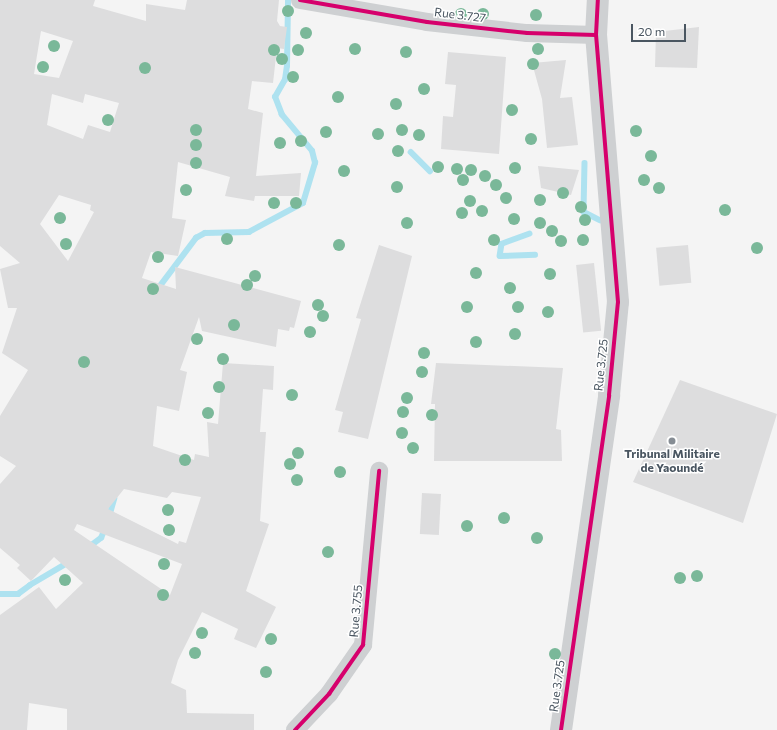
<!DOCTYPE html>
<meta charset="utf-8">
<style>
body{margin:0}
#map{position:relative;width:777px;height:730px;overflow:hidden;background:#f4f4f4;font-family:Commissioner,sans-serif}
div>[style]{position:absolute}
.stream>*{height:5.5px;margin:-2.75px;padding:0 2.75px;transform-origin:2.75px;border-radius:2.75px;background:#aee2f0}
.building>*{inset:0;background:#ddddde;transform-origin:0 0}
.minor>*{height:18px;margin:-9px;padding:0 9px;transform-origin:9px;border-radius:9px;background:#ced0d2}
.tertiary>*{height:22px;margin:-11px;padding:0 11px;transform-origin:11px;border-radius:11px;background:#ced0d2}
.cycleway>*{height:4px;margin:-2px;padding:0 2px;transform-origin:2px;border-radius:2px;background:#d6006c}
.trees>*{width:12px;height:12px;margin:-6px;border-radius:50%;background:#7ab899}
.dots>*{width:11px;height:11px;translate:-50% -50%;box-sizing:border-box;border:2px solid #fff;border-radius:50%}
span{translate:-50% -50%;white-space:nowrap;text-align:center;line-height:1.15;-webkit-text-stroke:3px #fff;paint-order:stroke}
.street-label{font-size:12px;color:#4a5661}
.poi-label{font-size:12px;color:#4a5661;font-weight:700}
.scale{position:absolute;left:631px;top:24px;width:55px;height:18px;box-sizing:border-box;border:2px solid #4a5661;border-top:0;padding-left:5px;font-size:12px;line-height:14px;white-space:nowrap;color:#4a5661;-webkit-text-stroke:3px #fff;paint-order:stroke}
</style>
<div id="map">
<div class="stream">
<div style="left:411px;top:152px;width:27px;rotate:45deg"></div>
<div style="left:585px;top:163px;width:49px;rotate:91.2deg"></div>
<div style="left:584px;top:212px;width:18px;rotate:27deg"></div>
<div style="left:530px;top:234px;width:30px;rotate:160deg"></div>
<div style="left:502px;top:244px;width:12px;rotate:99deg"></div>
<div style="left:500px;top:256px;width:35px;rotate:-2deg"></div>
<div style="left:157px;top:290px;width:65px;rotate:-53.1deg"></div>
<div style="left:196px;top:238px;width:10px;rotate:-29deg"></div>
<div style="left:205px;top:233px;width:44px;rotate:-1.3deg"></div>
<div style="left:249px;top:232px;width:61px;rotate:-28.2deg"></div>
<div style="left:303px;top:203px;width:42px;rotate:-73.3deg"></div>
<div style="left:315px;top:163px;width:12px;rotate:-104deg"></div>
<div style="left:312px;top:151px;width:47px;rotate:-129.8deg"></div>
<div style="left:282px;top:115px;width:19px;rotate:-111deg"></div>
<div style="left:275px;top:97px;width:20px;rotate:-60deg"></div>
<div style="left:285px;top:80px;width:14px;rotate:-82deg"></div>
<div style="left:287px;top:66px;width:66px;rotate:-89.1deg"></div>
<div style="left:109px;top:517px;width:19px;rotate:-74deg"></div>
<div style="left:89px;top:547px;width:15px;rotate:-37deg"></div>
<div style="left:101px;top:538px;width:12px;rotate:-66deg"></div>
<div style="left:30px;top:585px;width:45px;rotate:-30.5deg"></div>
<div style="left:0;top:594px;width:18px"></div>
<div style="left:18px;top:594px;width:14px;rotate:-36deg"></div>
</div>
<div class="building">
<div style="clip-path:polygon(evenodd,0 0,95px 0,93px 6px,146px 21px,146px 4px,185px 10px,187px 0,279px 0,277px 21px,280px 26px,287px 27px,284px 49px,277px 48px,273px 83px,252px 81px,248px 109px,263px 113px,256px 176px,301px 173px,299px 196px,255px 196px,254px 201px,225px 196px,230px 177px,178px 162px,172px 218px,186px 220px,178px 256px,151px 252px,142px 278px,176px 289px,175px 267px,301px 301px,294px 328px,290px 327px,289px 331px,278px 329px,276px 347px,202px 331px,199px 317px,180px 370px,187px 372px,179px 411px,157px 406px,153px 446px,194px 460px,195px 454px,209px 457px,207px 422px,218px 424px,223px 363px,274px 366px,273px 390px,263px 389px,260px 432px,266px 432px,260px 521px,269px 524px,246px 591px,276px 607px,256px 648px,234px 639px,238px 629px,202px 612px,178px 660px,171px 683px,186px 690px,187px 713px,254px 714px,254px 730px,67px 730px,67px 709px,29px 703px,27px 730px,0 730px,0 615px,39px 587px,56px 609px,83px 583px,54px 557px,31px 581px,17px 568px,20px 565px,0 548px,0 484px,16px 466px,0 456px,0 416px,28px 370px,2px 353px,17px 308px,8px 308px,0 269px,20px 263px,0 246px,0 0,41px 31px,73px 41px,59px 78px,34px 74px,41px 31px,0 0,52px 94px,83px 103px,85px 94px,119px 103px,110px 132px,88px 125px,83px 139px,47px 125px,52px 94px,0 0,59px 195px,91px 205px,90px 210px,94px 212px,68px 261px,40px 224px,59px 195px,0 0,124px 489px,167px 498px,172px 492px,201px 497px,186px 543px,179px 541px,178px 544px,108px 509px,124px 489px,0 0,77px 524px,182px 564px,170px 595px,74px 530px,77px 524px)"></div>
<div style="clip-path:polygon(699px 27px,697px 68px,655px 67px,656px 32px)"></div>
<div style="clip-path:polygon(448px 52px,506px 57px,499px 154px,441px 149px,443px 116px,453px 117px,456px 85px,445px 84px)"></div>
<div style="clip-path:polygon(566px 60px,560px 98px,572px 97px,578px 145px,547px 148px,542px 99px,532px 63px)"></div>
<div style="clip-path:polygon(538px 166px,579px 170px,571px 195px,541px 188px)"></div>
<div style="clip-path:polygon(379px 245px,412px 256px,368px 439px,338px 432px,343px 412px,335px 410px,361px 319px,356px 318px)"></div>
<div style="left:688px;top:245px;width:38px;height:32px;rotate:85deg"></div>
<div style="left:594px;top:263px;width:68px;height:18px;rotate:84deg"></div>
<div style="clip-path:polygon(436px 363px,563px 368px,556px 429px,561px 430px,562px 461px,434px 461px,435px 404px,431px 404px)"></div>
<div style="clip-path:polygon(680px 380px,777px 414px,743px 523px,633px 482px)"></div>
<div style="left:422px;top:493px;width:19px;height:41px;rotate:3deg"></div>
</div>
<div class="minor">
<div style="left:300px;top:0;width:129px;rotate:9.8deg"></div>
<div style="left:427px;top:22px;width:101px;rotate:6.3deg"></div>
<div style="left:527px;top:33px;width:69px;rotate:1.7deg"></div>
<div style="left:295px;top:730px;width:50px;rotate:-46.6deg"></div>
<div style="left:329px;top:694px;width:60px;rotate:-55.2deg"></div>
<div style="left:363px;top:645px;width:175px;rotate:-84.7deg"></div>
</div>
<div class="tertiary">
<div style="left:561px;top:730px;width:338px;rotate:-81.8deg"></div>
<div style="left:609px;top:395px;width:93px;rotate:-84.5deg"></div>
<div style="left:618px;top:302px;width:268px;rotate:-94.7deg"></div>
<div style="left:596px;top:35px;width:35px;rotate:-87deg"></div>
</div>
<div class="cycleway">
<div style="left:300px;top:0;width:129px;rotate:9.8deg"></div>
<div style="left:427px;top:22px;width:101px;rotate:6.3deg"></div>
<div style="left:527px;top:33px;width:69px;rotate:1.7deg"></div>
<div style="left:295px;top:730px;width:50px;rotate:-46.6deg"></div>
<div style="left:329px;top:694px;width:60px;rotate:-55.2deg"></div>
<div style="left:363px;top:645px;width:175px;rotate:-84.7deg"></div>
<div style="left:561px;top:730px;width:338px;rotate:-81.8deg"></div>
<div style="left:609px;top:395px;width:93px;rotate:-84.5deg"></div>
<div style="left:618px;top:302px;width:268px;rotate:-94.7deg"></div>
<div style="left:596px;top:35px;width:35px;rotate:-87deg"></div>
</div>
<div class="trees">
<div style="left:288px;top:11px"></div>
<div style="left:461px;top:14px"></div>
<div style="left:483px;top:14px"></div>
<div style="left:536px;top:15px"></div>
<div style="left:306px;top:33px"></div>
<div style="left:54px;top:46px"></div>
<div style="left:355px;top:49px"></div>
<div style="left:538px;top:49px"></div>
<div style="left:274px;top:50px"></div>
<div style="left:298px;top:50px"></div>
<div style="left:406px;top:52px"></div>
<div style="left:282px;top:59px"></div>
<div style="left:533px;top:64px"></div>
<div style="left:43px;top:67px"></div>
<div style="left:145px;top:68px"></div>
<div style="left:293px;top:77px"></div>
<div style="left:424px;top:89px"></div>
<div style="left:338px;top:97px"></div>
<div style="left:396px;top:104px"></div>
<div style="left:512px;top:110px"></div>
<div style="left:108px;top:120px"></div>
<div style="left:196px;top:130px"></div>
<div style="left:402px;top:130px"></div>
<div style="left:636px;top:131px"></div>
<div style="left:326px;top:132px"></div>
<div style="left:378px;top:134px"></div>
<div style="left:419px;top:135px"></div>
<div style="left:531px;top:139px"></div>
<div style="left:301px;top:141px"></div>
<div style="left:280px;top:143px"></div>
<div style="left:196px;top:145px"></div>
<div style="left:398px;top:151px"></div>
<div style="left:651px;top:156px"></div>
<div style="left:196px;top:163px"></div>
<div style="left:438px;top:167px"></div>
<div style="left:515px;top:168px"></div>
<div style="left:457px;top:169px"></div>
<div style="left:471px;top:170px"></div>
<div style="left:344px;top:171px"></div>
<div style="left:485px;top:176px"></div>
<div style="left:463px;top:180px"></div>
<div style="left:644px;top:180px"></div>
<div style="left:496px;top:185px"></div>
<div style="left:397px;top:187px"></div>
<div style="left:659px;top:188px"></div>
<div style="left:186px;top:190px"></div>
<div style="left:563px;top:193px"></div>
<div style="left:506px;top:198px"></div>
<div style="left:540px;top:200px"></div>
<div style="left:470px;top:201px"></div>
<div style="left:274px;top:203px"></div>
<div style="left:296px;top:203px"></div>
<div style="left:581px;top:207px"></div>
<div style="left:725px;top:210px"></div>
<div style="left:482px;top:211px"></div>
<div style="left:462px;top:213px"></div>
<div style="left:60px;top:218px"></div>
<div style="left:514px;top:219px"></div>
<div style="left:585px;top:220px"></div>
<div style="left:407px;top:223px"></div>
<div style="left:540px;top:223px"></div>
<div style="left:552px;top:231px"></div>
<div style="left:227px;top:239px"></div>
<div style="left:494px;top:240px"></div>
<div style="left:583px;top:240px"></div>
<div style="left:561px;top:241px"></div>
<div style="left:66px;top:244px"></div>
<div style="left:339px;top:245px"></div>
<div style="left:757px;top:248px"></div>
<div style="left:158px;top:257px"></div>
<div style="left:476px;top:273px"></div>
<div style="left:550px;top:274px"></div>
<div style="left:255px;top:276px"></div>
<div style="left:247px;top:285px"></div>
<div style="left:510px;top:288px"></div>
<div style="left:153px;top:289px"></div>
<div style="left:318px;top:305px"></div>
<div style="left:467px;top:307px"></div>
<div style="left:518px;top:307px"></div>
<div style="left:548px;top:312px"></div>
<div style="left:323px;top:316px"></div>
<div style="left:234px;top:325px"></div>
<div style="left:310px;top:332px"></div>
<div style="left:515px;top:334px"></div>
<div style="left:197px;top:339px"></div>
<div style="left:476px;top:342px"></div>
<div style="left:424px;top:353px"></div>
<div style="left:223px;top:359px"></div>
<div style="left:84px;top:362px"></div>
<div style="left:422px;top:372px"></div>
<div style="left:219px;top:387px"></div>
<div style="left:292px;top:395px"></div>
<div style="left:407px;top:398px"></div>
<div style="left:403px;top:412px"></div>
<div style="left:208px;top:413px"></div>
<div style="left:432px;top:415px"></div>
<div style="left:402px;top:433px"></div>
<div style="left:413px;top:448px"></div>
<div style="left:298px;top:453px"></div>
<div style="left:185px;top:460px"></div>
<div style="left:290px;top:464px"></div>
<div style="left:340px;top:472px"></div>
<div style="left:297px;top:480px"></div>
<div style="left:168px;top:510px"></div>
<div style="left:504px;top:518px"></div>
<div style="left:467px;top:526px"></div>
<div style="left:169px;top:530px"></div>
<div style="left:537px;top:538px"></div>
<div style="left:328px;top:552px"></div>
<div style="left:164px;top:564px"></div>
<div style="left:697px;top:576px"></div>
<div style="left:680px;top:578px"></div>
<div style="left:65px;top:580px"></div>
<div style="left:163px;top:595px"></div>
<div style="left:202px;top:633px"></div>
<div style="left:271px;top:639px"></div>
<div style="left:195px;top:653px"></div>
<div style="left:555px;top:654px"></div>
<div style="left:266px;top:672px"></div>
</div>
<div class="dots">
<div style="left:672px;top:441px;background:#868d94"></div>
</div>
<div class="street-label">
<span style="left:460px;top:15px;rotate:7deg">Rue 3.727</span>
<span style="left:601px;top:365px;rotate:-84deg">Rue 3.725</span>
<span style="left:356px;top:611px;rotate:-85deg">Rue 3.755</span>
<span style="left:557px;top:686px;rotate:-82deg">Rue 3.725</span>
</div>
<div class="poi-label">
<span style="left:672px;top:461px">Tribunal Militaire<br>de Yaoundé</span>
</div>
<div class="scale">20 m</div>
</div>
